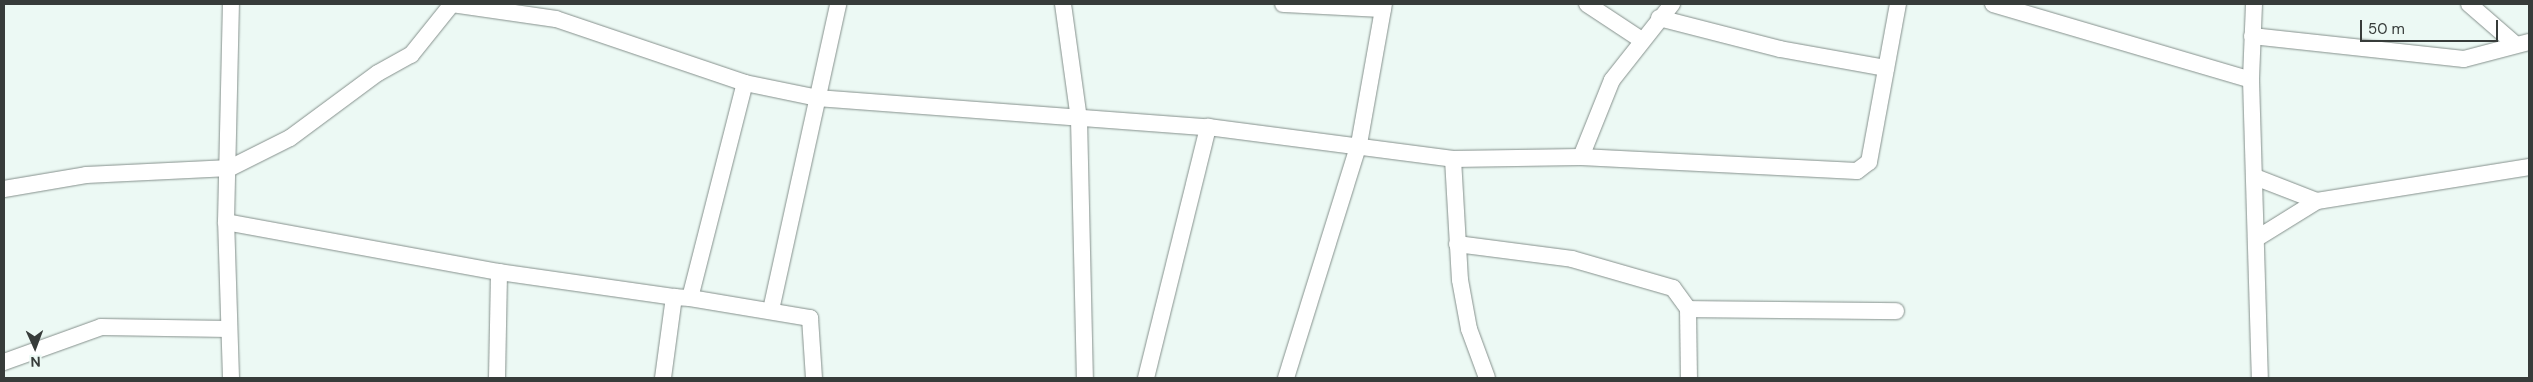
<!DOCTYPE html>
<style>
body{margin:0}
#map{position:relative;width:2533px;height:382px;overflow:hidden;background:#ecf9f4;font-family:"DM Sans",sans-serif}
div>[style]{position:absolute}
.roads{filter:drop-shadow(0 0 1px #85908c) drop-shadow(0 0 1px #85908c)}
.street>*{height:16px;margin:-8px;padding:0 8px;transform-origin:8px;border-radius:8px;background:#fff}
span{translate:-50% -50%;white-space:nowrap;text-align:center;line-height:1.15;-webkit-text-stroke:5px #ecf9f4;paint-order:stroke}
.frame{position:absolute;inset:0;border:5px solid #373c3a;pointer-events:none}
.north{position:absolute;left:10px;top:322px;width:50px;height:50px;-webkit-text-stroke:4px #ecf9f4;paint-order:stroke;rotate:178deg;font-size:14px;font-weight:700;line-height:20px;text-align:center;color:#373c3a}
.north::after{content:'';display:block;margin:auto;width:18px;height:22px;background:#373c3a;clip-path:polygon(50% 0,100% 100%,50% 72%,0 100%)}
.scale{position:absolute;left:2360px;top:20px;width:138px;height:22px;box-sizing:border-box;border:2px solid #373c3a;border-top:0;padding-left:6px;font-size:15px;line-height:18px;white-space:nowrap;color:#373c3a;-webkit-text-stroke:4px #ecf9f4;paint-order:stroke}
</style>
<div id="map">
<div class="roads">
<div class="street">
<div style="left:452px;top:4px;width:105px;rotate:8.2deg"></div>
<div style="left:556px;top:19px;width:200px;rotate:18.7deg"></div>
<div style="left:745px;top:83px;width:75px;rotate:11.6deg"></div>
<div style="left:818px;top:98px;width:391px;rotate:4.3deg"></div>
<div style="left:1208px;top:127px;width:247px;rotate:7.4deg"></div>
<div style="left:1453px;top:159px;width:128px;rotate:-0.9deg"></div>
<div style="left:1581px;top:157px;width:276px;rotate:2.9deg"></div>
<div style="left:1857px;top:171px;width:15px;rotate:-37deg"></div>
<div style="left:1869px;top:162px;width:161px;rotate:-79.6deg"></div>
<div style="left:1063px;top:4px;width:116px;rotate:82.1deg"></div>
<div style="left:1079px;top:119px;width:259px;rotate:88.7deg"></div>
<div style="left:1283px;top:4px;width:100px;rotate:2.9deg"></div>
<div style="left:1587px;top:4px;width:64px;rotate:33.4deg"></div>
<div style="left:1993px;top:4px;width:269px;rotate:16.4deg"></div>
<div style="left:2254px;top:4px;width:76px;rotate:92.3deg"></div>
<div style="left:2251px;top:80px;width:298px;rotate:88.3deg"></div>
<div style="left:2469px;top:4px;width:61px;rotate:41deg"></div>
<div style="left:1659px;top:18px;width:125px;rotate:14.4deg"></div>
<div style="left:1780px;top:49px;width:108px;rotate:10.2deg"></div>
<div style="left:2252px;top:36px;width:213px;rotate:6.2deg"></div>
<div style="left:2464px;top:59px;width:67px;rotate:-14.7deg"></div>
<div style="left:1581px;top:157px;width:83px;rotate:-68.1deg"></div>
<div style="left:1612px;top:80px;width:97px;rotate:-51.7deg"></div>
<div style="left:1453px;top:159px;width:121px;rotate:86.7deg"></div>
<div style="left:1460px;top:280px;width:50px;rotate:79.6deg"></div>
<div style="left:1469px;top:329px;width:52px;rotate:69.8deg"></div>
<div style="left:2255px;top:177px;width:66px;rotate:21.2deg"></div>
<div style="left:4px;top:189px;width:83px;rotate:-9.7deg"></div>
<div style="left:86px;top:175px;width:144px;rotate:-2.8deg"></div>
<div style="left:230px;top:168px;width:67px;rotate:-26.6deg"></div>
<div style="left:290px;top:138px;width:109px;rotate:-36.5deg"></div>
<div style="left:378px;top:73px;width:38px;rotate:-29deg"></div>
<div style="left:411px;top:55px;width:65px;rotate:-51.2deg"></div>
<div style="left:226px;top:222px;width:278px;rotate:10.4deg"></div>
<div style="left:2259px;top:237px;width:68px;rotate:-31.8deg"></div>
<div style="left:2317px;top:201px;width:215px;rotate:-9.1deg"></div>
<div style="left:1457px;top:244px;width:116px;rotate:7.4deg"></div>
<div style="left:1572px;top:259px;width:105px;rotate:16deg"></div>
<div style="left:1673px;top:288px;width:26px;rotate:54deg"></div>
<div style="left:1688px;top:309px;width:69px;rotate:89.2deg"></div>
<div style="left:690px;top:298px;width:122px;rotate:9.5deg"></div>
<div style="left:810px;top:318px;width:60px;rotate:86.2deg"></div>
<div style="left:1688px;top:309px;width:208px;rotate:0.6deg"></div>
<div style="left:771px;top:310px;width:313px;rotate:-77.6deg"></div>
<div style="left:4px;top:362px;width:103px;rotate:-19.8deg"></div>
<div style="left:101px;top:327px;width:128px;rotate:0.9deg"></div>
<div style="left:231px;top:378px;width:156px;rotate:-91.8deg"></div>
<div style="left:226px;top:222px;width:218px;rotate:-88.7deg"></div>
<div style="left:497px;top:378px;width:106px;rotate:-88.9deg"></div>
<div style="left:499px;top:272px;width:177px;rotate:8.1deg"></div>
<div style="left:663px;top:378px;width:82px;rotate:-82.3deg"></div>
<div style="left:674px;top:297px;width:16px;rotate:4deg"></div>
<div style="left:690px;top:298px;width:222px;rotate:-75.7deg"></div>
<div style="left:1146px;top:378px;width:259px;rotate:-76.1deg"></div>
<div style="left:1286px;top:378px;width:245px;rotate:-72.7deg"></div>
<div style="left:1359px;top:144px;width:142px;rotate:-79.9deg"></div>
</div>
</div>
<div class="frame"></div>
<div class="north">N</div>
<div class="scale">50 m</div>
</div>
